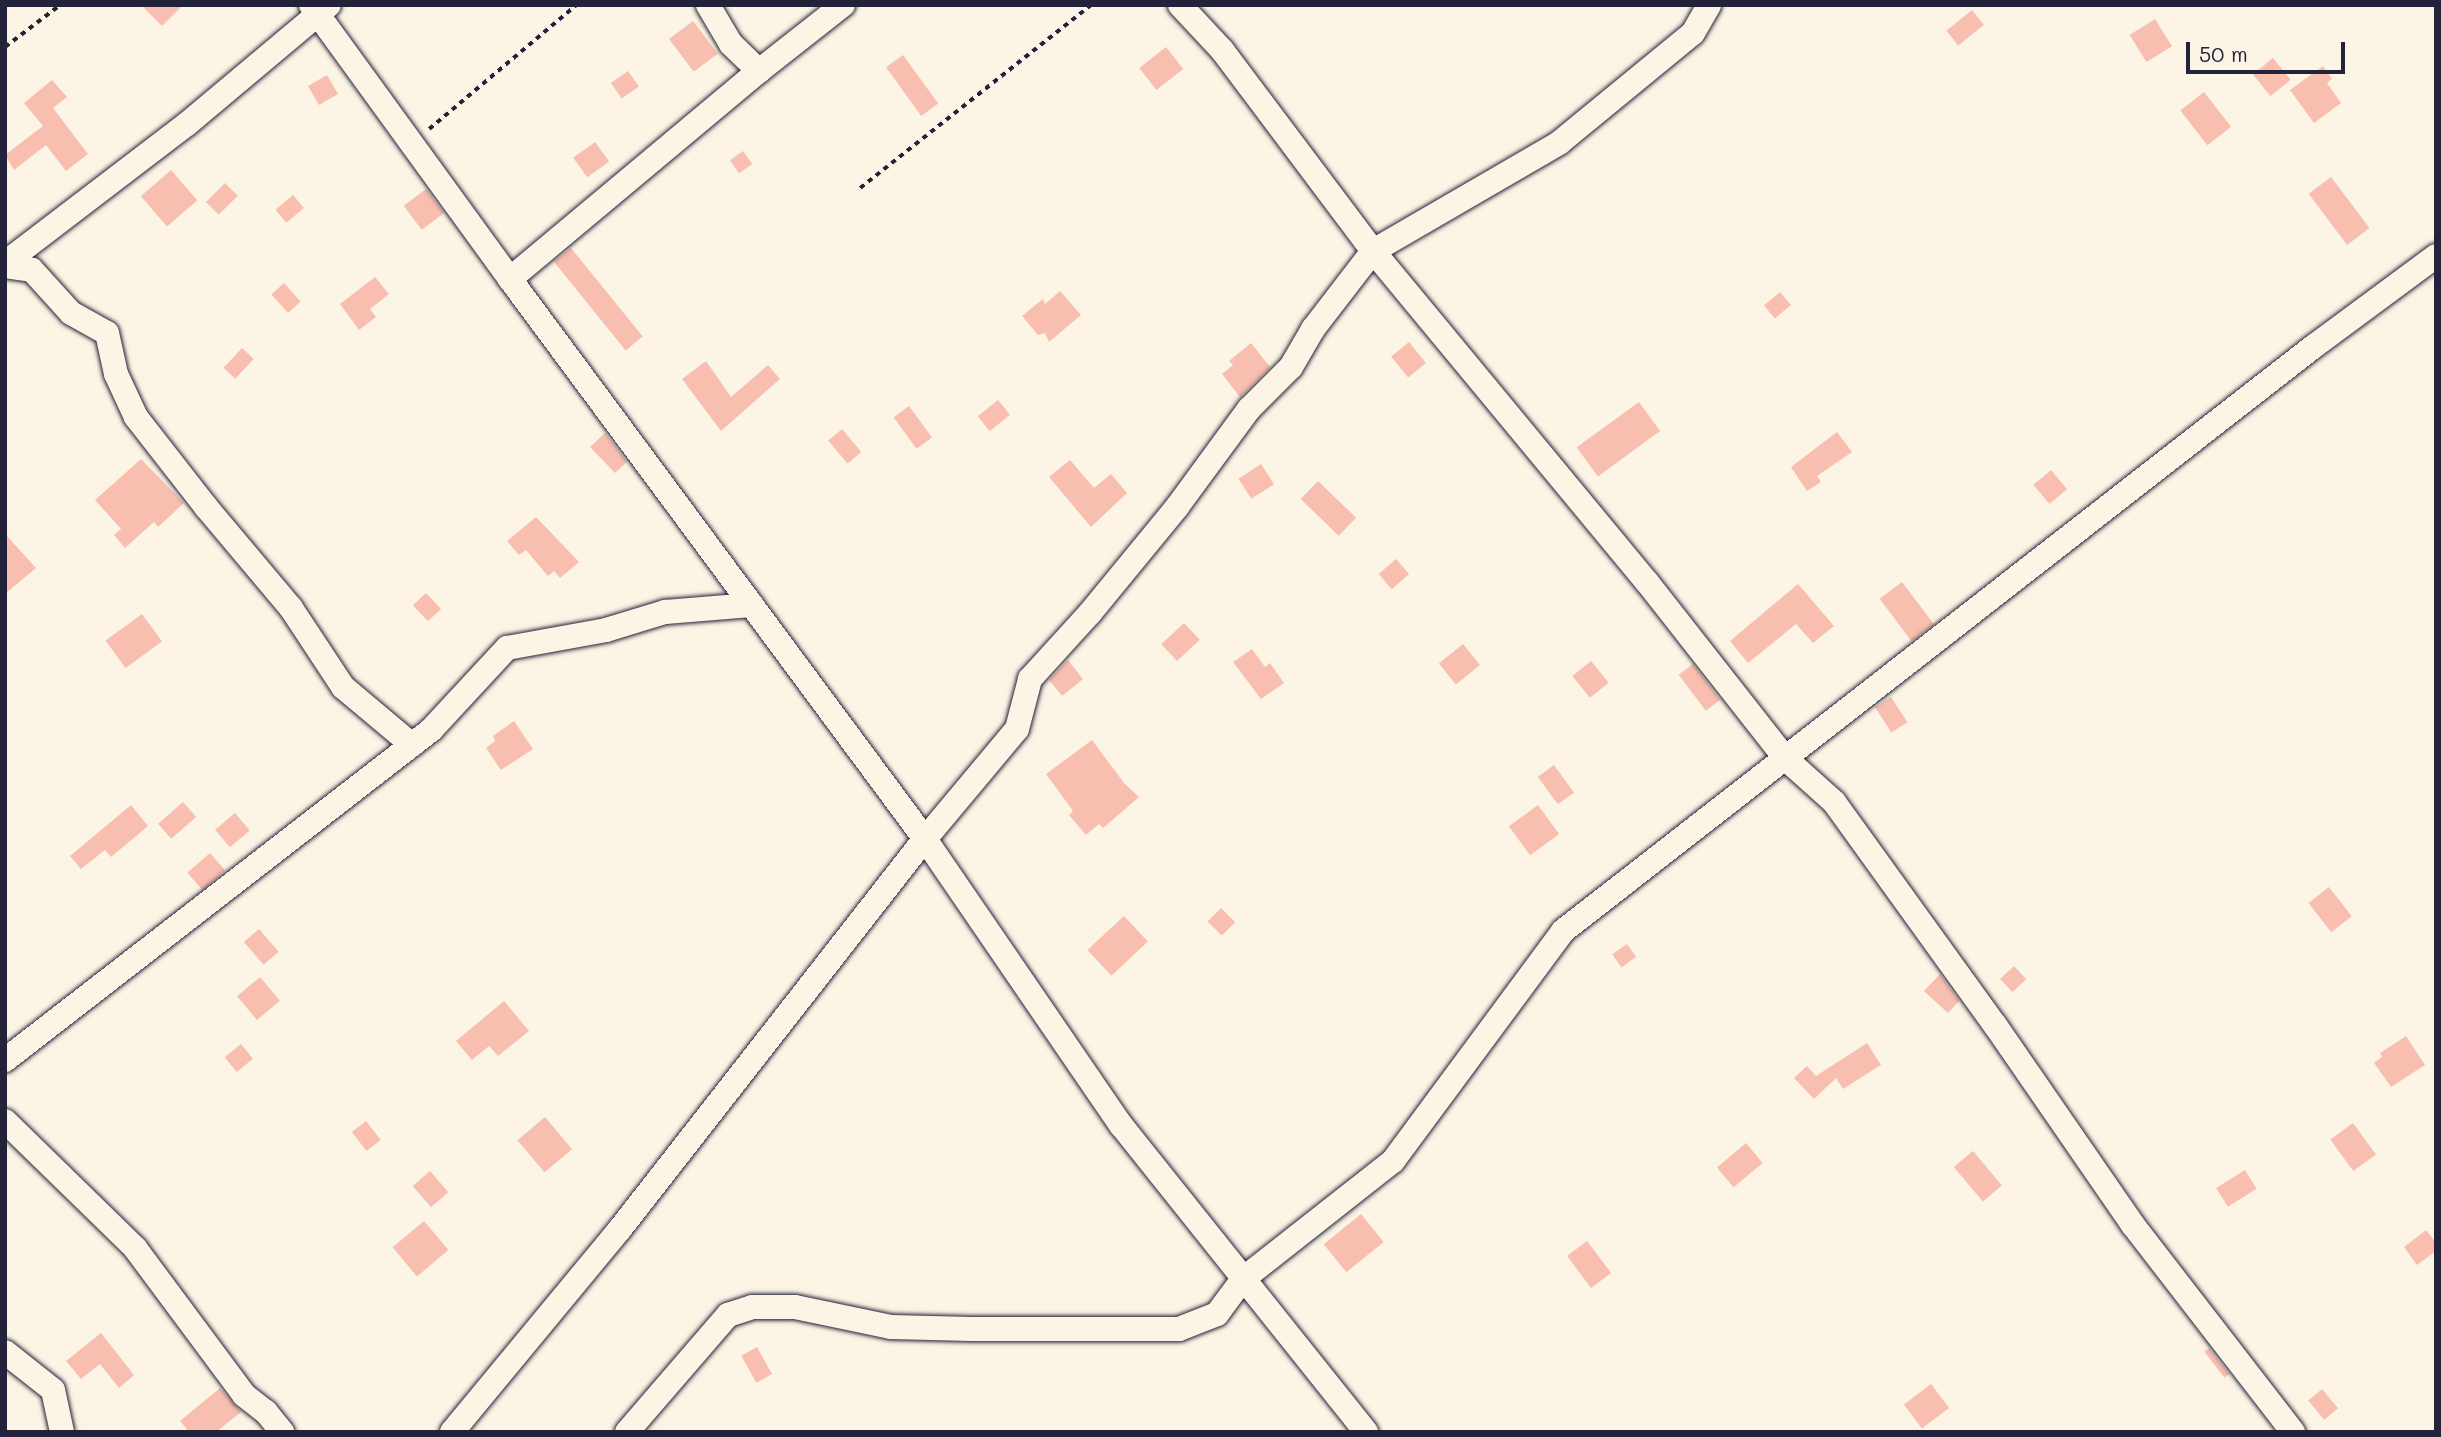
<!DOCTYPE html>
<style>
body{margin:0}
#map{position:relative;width:2441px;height:1437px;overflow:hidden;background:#fcf5e5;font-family:Mali,sans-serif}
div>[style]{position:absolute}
.building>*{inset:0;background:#f8beaf;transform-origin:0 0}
.path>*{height:3.5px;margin-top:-1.75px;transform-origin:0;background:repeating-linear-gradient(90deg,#22223b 0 5px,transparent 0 10px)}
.roads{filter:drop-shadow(0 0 2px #22223b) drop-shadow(0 0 2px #22223b)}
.street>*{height:24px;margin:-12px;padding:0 12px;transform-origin:12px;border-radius:12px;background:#fcf5e5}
span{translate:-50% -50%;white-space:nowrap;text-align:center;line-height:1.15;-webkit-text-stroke:5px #fcf5e5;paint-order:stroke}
.frame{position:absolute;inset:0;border:7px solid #22223b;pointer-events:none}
.scale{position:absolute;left:2186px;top:42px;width:159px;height:32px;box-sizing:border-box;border:4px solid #22223b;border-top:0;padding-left:9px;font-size:21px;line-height:24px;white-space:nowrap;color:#22223b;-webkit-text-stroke:5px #fcf5e5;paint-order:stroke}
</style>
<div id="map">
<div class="building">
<div style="clip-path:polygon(141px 5px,183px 5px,162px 26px)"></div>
<div style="left:1972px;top:10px;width:19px;height:33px;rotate:51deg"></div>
<div style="left:2155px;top:19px;width:32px;height:30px;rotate:58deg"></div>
<div style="left:693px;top:21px;width:41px;height:30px;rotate:53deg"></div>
<div style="left:1166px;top:47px;width:28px;height:34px;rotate:52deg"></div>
<div style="left:903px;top:55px;width:60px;height:21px;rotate:54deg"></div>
<div style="left:2273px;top:58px;width:28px;height:26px;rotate:51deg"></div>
<div style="clip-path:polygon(2323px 66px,2332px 79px,2327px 83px,2341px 103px,2314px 123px,2290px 90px)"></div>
<div style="left:628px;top:71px;width:19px;height:21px;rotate:55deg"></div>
<div style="left:327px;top:75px;width:22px;height:22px;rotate:60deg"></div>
<div style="clip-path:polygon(52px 80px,67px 97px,53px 108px,88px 154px,66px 171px,46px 145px,14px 170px,5px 155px,43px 126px,24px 103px)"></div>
<div style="left:2204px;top:92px;width:44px;height:30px;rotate:52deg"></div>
<div style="left:595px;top:142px;width:24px;height:27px;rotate:54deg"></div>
<div style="left:743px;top:151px;width:16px;height:16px;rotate:55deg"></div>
<div style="left:171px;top:170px;width:40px;height:40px;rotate:49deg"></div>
<div style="left:2331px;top:177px;width:64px;height:28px;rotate:53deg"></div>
<div style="left:225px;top:183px;width:18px;height:27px;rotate:45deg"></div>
<div style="left:426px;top:189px;width:30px;height:28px;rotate:53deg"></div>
<div style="left:293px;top:195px;width:17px;height:23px;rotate:50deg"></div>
<div style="left:571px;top:248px;width:114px;height:22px;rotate:51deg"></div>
<div style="clip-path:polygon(375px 277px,389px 294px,370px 309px,376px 317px,359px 330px,340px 304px)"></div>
<div style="left:284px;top:283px;width:25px;height:17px;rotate:48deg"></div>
<div style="clip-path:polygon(1060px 291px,1081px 315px,1049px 342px,1045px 333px,1038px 335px,1022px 316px,1043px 299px,1045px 304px)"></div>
<div style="left:1780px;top:292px;width:17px;height:21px;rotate:50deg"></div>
<div style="left:1409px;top:342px;width:27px;height:23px;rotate:51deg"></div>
<div style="clip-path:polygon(1251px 343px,1270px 367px,1240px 397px,1222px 374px,1233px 365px,1229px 361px)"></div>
<div style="left:242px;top:348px;width:16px;height:27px;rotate:43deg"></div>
<div style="clip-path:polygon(706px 361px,731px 397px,768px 365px,780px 379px,721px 431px,682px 379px)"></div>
<div style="left:998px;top:400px;width:19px;height:26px;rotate:51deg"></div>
<div style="left:1639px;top:402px;width:36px;height:77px;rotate:54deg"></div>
<div style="left:909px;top:406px;width:39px;height:19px;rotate:54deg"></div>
<div style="left:842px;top:429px;width:30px;height:18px;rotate:50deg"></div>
<div style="clip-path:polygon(1837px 432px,1852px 452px,1817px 476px,1821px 482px,1807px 491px,1791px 467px)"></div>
<div style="clip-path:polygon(605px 433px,627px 462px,615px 473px,590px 447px)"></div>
<div style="clip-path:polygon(141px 459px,184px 503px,158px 527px,154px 522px,125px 548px,114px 535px,121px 529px,95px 500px)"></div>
<div style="clip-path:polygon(1070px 460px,1094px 488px,1111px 474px,1127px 493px,1091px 527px,1049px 477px)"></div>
<div style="left:1261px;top:464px;width:24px;height:27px;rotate:57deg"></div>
<div style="left:2051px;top:470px;width:25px;height:23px;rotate:50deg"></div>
<div style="left:1318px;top:481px;width:53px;height:25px;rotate:44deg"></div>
<div style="clip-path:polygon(536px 517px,579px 562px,560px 578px,554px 571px,548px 576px,526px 550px,519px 555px,507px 541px)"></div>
<div style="clip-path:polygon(5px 534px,36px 568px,5px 594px)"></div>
<div style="left:1396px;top:559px;width:20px;height:23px;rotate:49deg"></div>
<div style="left:1902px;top:582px;width:53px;height:28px;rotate:53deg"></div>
<div style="clip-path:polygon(1798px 584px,1834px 626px,1813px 643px,1796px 624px,1748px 663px,1730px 641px)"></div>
<div style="left:426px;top:593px;width:22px;height:18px;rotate:47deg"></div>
<div style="left:142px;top:614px;width:34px;height:45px;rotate:54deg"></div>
<div style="left:1184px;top:623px;width:23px;height:31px;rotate:47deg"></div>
<div style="left:1463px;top:644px;width:27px;height:31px;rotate:51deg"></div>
<div style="clip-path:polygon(1252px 649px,1265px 667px,1270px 663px,1284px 683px,1261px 699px,1233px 662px)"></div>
<div style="clip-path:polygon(1068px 660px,1083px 679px,1062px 696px,1049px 680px)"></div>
<div style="left:1591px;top:661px;width:28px;height:24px;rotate:51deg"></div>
<div style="left:1693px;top:664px;width:45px;height:18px;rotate:53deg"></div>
<div style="left:1891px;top:697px;width:30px;height:19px;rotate:57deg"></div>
<div style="clip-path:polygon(514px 721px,533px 749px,501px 770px,486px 748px,495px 741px,493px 736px)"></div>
<div style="clip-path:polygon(1092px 740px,1124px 783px,1139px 797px,1103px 828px,1099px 824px,1086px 835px,1069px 815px,1073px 811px,1046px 774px)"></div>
<div style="left:1554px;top:765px;width:34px;height:20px;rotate:54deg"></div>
<div style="left:183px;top:802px;width:20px;height:33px;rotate:49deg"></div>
<div style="clip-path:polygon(131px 805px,148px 826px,111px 857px,105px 850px,81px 869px,70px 856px)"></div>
<div style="left:1538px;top:805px;width:36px;height:36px;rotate:54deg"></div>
<div style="left:235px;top:813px;width:23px;height:26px;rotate:50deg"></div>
<div style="left:210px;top:853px;width:23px;height:30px;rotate:49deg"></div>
<div style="left:2329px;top:887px;width:37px;height:26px;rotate:52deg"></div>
<div style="left:1221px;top:908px;width:20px;height:19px;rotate:45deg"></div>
<div style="left:1124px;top:916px;width:35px;height:50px;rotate:47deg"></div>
<div style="left:259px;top:929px;width:30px;height:20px;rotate:49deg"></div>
<div style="left:1627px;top:944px;width:16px;height:18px;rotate:55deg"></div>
<div style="left:2014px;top:966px;width:18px;height:19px;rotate:47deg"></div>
<div style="clip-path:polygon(1940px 974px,1959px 1001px,1948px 1013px,1924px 991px)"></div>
<div style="left:260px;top:977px;width:31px;height:30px;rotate:50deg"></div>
<div style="clip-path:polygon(504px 1001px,529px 1031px,498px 1056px,489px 1046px,472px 1060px,456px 1041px)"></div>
<div style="clip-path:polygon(2406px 1036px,2425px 1065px,2391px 1087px,2374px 1063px,2382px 1057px,2380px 1053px)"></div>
<div style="clip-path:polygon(1867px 1043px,1881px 1065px,1843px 1089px,1836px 1078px,1814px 1099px,1794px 1078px,1807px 1066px,1816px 1076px)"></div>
<div style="left:241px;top:1044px;width:19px;height:21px;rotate:51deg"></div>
<div style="left:545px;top:1117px;width:42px;height:36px;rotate:50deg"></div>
<div style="left:366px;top:1121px;width:24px;height:18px;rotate:52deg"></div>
<div style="left:2353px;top:1123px;width:39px;height:28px;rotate:54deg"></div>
<div style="left:1746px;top:1143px;width:26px;height:38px;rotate:50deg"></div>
<div style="left:1973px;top:1151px;width:45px;height:25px;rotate:50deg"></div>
<div style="left:2245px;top:1170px;width:22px;height:34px;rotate:58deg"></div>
<div style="left:430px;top:1171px;width:28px;height:23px;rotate:49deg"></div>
<div style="left:1361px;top:1214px;width:36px;height:48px;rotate:51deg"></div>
<div style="left:424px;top:1221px;width:38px;height:41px;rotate:50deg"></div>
<div style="clip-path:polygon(2426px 1230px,2436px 1243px,2436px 1251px,2417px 1265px,2404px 1247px)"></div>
<div style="left:1587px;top:1241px;width:40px;height:25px;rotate:53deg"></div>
<div style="clip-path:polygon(101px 1333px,134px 1375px,119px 1388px,100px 1364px,81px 1379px,66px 1361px)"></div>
<div style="left:757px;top:1347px;width:31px;height:18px;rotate:61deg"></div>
<div style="left:2209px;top:1348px;width:33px;height:6px;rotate:52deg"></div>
<div style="left:1931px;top:1384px;width:30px;height:34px;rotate:53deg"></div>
<div style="clip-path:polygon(220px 1388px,241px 1412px,216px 1432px,189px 1432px,180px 1421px)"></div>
<div style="left:2322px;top:1389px;width:25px;height:18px;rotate:50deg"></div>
</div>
<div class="path">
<div style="left:5px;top:47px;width:69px;rotate:-37.4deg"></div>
<div style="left:429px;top:129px;width:192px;rotate:-40.1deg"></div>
<div style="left:860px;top:188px;width:295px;rotate:-38.4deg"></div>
</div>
<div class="roads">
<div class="street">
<div style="left:311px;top:5px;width:339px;rotate:54deg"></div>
<div style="left:510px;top:279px;width:697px;rotate:53.46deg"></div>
<div style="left:925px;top:839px;width:347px;rotate:55.6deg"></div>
<div style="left:1121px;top:1125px;width:393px;rotate:51.4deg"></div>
<div style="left:708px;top:5px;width:45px;rotate:59.5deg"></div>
<div style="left:731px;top:44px;width:39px;rotate:44deg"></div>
<div style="left:1180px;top:5px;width:62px;rotate:47deg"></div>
<div style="left:1222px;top:50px;width:251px;rotate:53.1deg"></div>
<div style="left:1373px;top:251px;width:430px;rotate:50.4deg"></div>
<div style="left:1647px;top:582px;width:224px;rotate:51.9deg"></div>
<div style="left:1785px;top:758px;width:66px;rotate:41.9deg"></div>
<div style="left:1834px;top:802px;width:275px;rotate:54.2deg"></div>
<div style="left:1995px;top:1025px;width:243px;rotate:55.4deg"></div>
<div style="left:2133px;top:1225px;width:262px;rotate:52.3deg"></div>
<div style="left:5px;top:263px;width:229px;rotate:-37.4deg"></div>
<div style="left:187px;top:124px;width:185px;rotate:-40deg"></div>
<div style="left:5px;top:266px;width:27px;rotate:8deg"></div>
<div style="left:32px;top:270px;width:58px;rotate:47.8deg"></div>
<div style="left:71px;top:313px;width:41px;rotate:29.1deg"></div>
<div style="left:107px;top:333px;width:42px;rotate:77.6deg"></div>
<div style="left:116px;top:374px;width:47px;rotate:65.1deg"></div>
<div style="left:136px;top:417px;width:114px;rotate:52.1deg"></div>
<div style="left:206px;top:507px;width:132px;rotate:49.9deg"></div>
<div style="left:291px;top:608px;width:95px;rotate:56.6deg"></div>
<div style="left:343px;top:687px;width:90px;rotate:40deg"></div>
<div style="left:510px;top:279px;width:324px;rotate:-39.9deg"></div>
<div style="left:759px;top:71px;width:107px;rotate:-38.2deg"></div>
<div style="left:5px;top:1060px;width:539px;rotate:-37.76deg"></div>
<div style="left:431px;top:730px;width:112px;rotate:-47.2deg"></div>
<div style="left:507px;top:648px;width:101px;rotate:-10.3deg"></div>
<div style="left:606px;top:630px;width:62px;rotate:-17deg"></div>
<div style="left:665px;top:612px;width:87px;rotate:-4.6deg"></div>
<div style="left:5px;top:1121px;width:182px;rotate:44.3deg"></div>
<div style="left:135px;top:1248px;width:183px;rotate:53.4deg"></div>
<div style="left:244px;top:1395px;width:28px;rotate:38deg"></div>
<div style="left:266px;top:1412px;width:26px;rotate:51deg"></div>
<div style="left:5px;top:1352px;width:61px;rotate:38.4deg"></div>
<div style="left:53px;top:1390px;width:43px;rotate:77.9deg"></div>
<div style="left:452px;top:1432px;width:264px;rotate:-50.4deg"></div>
<div style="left:620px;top:1229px;width:495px;rotate:-52deg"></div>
<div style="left:925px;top:839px;width:143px;rotate:-50.1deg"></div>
<div style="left:1017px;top:729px;width:52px;rotate:-75.4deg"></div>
<div style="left:1030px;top:679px;width:89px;rotate:-47.7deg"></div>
<div style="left:1090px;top:613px;width:137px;rotate:-50.6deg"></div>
<div style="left:1177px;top:507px;width:122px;rotate:-53.7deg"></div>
<div style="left:1249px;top:409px;width:59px;rotate:-45deg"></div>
<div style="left:1291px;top:367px;width:44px;rotate:-59.9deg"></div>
<div style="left:1313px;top:329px;width:98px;rotate:-52.4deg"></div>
<div style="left:1373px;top:251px;width:215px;rotate:-30.1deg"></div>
<div style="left:1559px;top:143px;width:173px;rotate:-39.4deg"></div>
<div style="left:1693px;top:33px;width:32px;rotate:-60deg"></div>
<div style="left:627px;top:1432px;width:155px;rotate:-49.2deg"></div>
<div style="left:728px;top:1315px;width:25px;rotate:-18deg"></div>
<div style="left:752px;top:1307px;width:43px"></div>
<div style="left:795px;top:1307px;width:98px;rotate:11.8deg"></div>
<div style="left:891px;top:1327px;width:80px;rotate:1.4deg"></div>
<div style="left:971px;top:1329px;width:208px"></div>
<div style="left:1179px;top:1329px;width:41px;rotate:-21.5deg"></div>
<div style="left:1217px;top:1314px;width:44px;rotate:-53.4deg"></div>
<div style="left:1243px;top:1279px;width:191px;rotate:-38.2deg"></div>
<div style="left:1393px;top:1161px;width:286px;rotate:-53.5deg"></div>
<div style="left:1563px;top:931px;width:951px;rotate:-37.91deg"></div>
<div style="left:2313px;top:347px;width:153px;rotate:-36.5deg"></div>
</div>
</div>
<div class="frame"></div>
<div class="scale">50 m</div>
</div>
